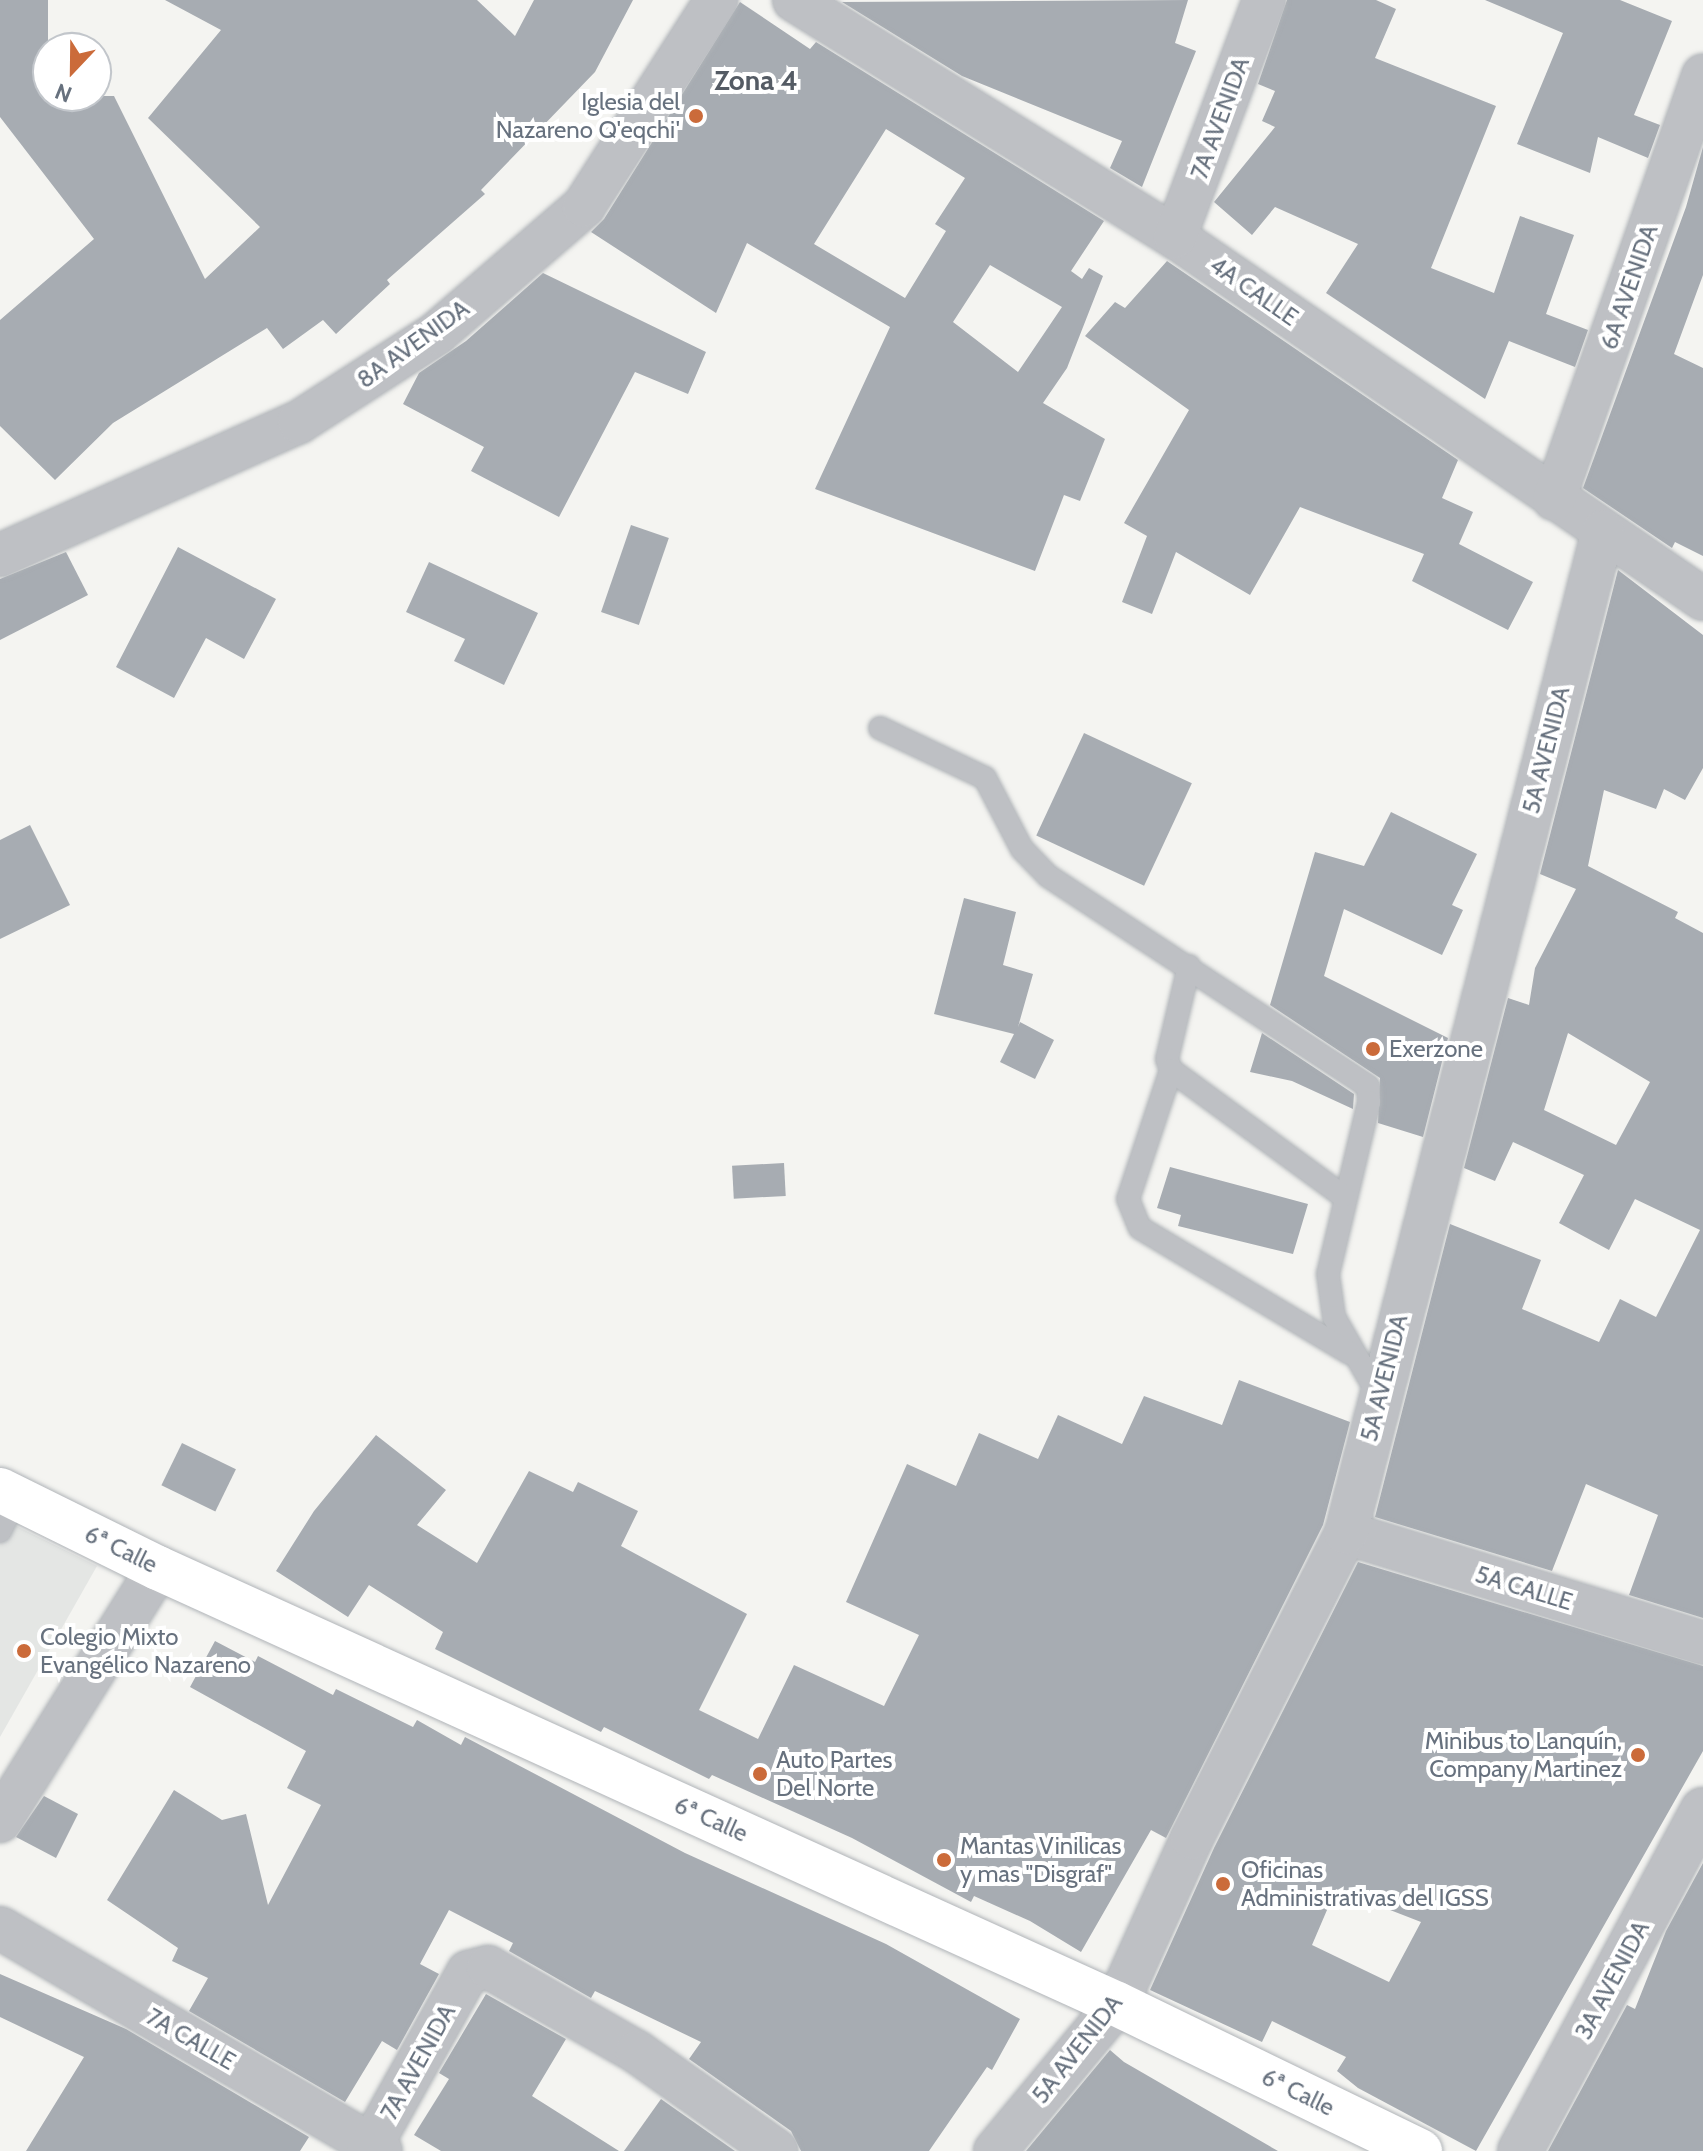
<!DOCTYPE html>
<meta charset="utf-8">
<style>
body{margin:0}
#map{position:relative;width:1703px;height:2151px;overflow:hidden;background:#f4f4f1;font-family:Cabin,sans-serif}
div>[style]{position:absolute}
.built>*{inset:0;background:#e4e6e4}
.building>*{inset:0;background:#a7acb2;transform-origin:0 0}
.roads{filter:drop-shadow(0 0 2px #b0b4b8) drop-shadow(0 0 2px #b0b4b8)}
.service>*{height:22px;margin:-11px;padding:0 11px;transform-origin:11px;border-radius:11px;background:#bec0c4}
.minor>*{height:42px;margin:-21px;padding:0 21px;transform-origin:21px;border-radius:21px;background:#bec0c4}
.tertiary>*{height:44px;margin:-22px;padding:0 22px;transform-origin:22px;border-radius:22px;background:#bec0c4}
.secondary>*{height:44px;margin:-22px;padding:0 22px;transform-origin:22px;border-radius:22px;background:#fff}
.dots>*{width:22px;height:22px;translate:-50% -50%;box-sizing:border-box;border:4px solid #fff;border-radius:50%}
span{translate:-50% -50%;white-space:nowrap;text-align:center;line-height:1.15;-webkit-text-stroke:8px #fff;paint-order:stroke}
.poi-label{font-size:24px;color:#67717e}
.right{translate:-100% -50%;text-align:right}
.left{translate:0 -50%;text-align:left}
.street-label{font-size:24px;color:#67717e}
.quarter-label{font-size:28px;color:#545b64;font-weight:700}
.north{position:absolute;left:32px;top:32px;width:80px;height:80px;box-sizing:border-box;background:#fff;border:2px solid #c2c6cb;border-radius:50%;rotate:202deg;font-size:22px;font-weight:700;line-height:32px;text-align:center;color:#67717e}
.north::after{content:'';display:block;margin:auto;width:28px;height:36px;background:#cb6b3a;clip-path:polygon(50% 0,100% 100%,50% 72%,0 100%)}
</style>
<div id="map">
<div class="built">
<div style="clip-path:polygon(0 1518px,97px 1566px,0 1737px)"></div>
</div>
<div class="building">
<div style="clip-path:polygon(0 0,48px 0,48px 96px,114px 96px,205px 279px,260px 227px,148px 118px,221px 30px,165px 0,477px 0,515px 36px,534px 0,633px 0,595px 72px,481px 190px,485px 194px,387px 280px,390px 284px,336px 334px,323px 320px,283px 349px,267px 328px,113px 423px,55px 480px,0 426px,0 320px,94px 239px,0 117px)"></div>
<div style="clip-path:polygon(1188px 0,1175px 43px,1196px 51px,1142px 187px,1110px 168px,1122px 141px,962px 76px,842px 2px)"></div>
<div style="clip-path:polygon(1287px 0,1376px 0,1396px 9px,1375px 58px,1496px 106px,1431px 268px,1494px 293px,1520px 216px,1574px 235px,1546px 314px,1588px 330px,1575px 367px,1509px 341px,1485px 399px,1326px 293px,1358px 244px,1275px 207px,1252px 235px,1214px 202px,1275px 127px,1262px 121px,1275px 91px,1258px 84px)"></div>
<div style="clip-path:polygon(1485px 0,1620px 0,1672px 21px,1634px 115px,1660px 125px,1648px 158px,1598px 137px,1590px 173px,1517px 144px,1563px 33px)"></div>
<div style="clip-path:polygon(evenodd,740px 2px,810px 49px,816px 42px,1104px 221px,1071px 271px,1082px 279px,1089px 268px,1103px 276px,1067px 368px,1043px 403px,1105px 439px,1080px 501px,1064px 495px,1035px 571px,815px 489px,890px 327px,747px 243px,716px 313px,591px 232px,604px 219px,740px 2px,886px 129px,965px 178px,935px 224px,946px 231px,905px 298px,814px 244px,886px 129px,740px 2px,990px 265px,1062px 307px,1018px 372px,953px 322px,990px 265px)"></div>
<div style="clip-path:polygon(1703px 147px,1703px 275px,1674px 354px,1703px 368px,1703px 556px,1675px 542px,1672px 548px,1583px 488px,1686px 207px)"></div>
<div style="clip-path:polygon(1167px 261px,1458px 460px,1442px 498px,1473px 512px,1459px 544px,1533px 582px,1508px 630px,1412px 581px,1424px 554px,1300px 507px,1250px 595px,1176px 552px,1152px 614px,1122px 602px,1147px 536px,1124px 523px,1189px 410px,1085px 336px,1115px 302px,1125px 308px)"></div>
<div style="clip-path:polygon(543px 273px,706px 352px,688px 394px,635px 372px,559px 517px,471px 471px,484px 447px,403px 404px,419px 373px,466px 341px)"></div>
<div style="left:631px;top:525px;width:40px;height:92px;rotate:19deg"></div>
<div style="clip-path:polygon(178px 547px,276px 599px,244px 659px,206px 638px,174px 698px,116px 667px)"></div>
<div style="clip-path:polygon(66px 552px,88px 595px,0 640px,0 579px)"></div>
<div style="clip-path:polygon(429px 562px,538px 613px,504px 685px,454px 661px,465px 639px,406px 612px)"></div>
<div style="clip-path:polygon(evenodd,1618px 570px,1703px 635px,1703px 768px,1685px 800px,1664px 789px,1656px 809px,1604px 790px,1588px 866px,1678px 912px,1675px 918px,1703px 933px,1703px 1618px,1629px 1595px,1658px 1515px,1586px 1484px,1552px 1571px,1375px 1517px,1450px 1224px,1541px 1260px,1522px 1309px,1599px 1342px,1620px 1299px,1656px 1317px,1700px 1230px,1635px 1199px,1609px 1250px,1559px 1223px,1584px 1175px,1513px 1142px,1495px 1181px,1464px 1168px,1508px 998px,1529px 1005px,1535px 968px,1576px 889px,1540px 874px,1618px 570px,1568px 1033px,1650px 1082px,1616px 1145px,1544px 1110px,1568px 1033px)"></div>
<div style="left:1084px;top:733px;width:119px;height:113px;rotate:25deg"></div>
<div style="clip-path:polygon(1391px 812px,1477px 854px,1452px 905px,1463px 910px,1442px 955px,1344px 909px,1324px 976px,1448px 1038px,1423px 1137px,1378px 1123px,1380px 1078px,1270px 1005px,1315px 852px,1364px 866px)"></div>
<div style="clip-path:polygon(30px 825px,70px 905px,0 939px,0 840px)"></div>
<div style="clip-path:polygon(964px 898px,1016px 912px,1003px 965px,1033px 974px,1018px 1027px,1020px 1022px,1054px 1040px,1035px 1079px,1000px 1062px,1014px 1034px,934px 1014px)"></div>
<div style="clip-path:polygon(1262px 1033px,1354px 1094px,1353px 1109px,1292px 1081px,1250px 1072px)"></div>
<div style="left:784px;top:1163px;width:33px;height:52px;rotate:87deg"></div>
<div style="clip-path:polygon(1170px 1167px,1308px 1204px,1293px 1254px,1178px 1226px,1181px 1215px,1157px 1208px)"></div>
<div style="clip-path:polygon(1239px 1380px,1350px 1422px,1323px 1525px,1166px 1838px,1151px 1830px,1081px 1952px,1030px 1921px,974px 1896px,971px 1902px,852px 1838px,712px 1775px,709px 1779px,604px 1727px,601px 1732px,435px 1649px,443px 1632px,369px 1585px,348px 1617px,276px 1571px,314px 1511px,376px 1435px,446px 1490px,417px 1525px,477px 1563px,529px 1471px,573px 1492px,578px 1482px,638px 1511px,621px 1546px,747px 1614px,699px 1710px,758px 1739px,794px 1665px,884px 1706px,919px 1635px,846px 1602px,907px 1464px,956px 1486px,979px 1433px,1038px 1459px,1058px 1415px,1122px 1444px,1144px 1396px,1222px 1425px)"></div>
<div style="left:182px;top:1443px;width:60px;height:47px;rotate:26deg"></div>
<div style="clip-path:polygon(evenodd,1358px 1562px,1703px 1666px,1703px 1751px,1476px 2151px,1358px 2088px,1337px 2071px,1346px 2057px,1272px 2021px,1262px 2042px,1150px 1990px,1214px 1848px,1358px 1562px,1336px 1889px,1421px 1922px,1389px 1982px,1312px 1945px,1336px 1889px)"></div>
<div style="clip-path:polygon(215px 1641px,255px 1662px,258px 1656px,333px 1695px,336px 1689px,413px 1727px,417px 1720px,461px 1745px,465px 1737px,685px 1853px,886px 1944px,1020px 2019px,992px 2070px,987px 2067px,929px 2151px,801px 2151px,791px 2131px,689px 2059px,701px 2042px,595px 1991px,591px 1998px,509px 1951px,513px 1943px,449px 1910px,420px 1964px,439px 1974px,397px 2050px,382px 2041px,345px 2102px,189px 2011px,208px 1978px,172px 1961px,178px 1948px,107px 1900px,174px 1790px,222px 1820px,246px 1814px,268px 1905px,321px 1805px,287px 1788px,306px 1751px,190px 1687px)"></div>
<div style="clip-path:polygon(44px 1796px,78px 1814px,56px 1858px,16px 1837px)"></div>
<div style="clip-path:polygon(1703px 1863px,1703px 2151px,1548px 2151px,1627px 2005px,1635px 2009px,1666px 1931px)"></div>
<div style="clip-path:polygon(0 1974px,126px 2029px,309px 2137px,300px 2151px,26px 2151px,84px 2057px,0 2017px)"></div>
<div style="clip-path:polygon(486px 1994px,566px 2039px,532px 2096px,619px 2151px,441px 2151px,414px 2135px,449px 2079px,439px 2073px)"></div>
<div style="clip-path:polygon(1110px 2050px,1124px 2062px,1278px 2151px,1026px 2151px)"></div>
<div style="clip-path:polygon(661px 2099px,735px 2151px,624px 2151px)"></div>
</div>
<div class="roads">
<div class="service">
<div style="left:880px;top:728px;width:116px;rotate:25.5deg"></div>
<div style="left:985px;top:778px;width:80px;rotate:62.5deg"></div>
<div style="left:1022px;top:849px;width:37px;rotate:46deg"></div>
<div style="left:1048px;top:876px;width:383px;rotate:33.3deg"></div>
<div style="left:1368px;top:1086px;width:16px;rotate:86deg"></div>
<div style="left:1369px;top:1102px;width:177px;rotate:103.4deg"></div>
<div style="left:1328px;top:1274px;width:43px;rotate:82.1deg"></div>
<div style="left:1334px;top:1317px;width:91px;rotate:60.3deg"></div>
<div style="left:1189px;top:966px;width:96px;rotate:103.3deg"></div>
<div style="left:1167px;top:1059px;width:12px;rotate:70deg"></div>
<div style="left:1171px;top:1070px;width:213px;rotate:36.2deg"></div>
<div style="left:1171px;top:1070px;width:136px;rotate:108.4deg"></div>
<div style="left:1128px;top:1199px;width:31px;rotate:68deg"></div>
<div style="left:1140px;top:1228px;width:244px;rotate:30.8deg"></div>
<div style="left:0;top:1531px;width:37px;rotate:-64deg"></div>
</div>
<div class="minor">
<div style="left:794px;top:0;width:449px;rotate:31.9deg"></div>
<div style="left:1175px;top:237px;width:640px;rotate:34.43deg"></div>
<div style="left:1175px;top:237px;width:253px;rotate:-69.4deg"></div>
<div style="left:1554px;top:499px;width:449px;rotate:-70.6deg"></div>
<div style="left:0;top:555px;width:327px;rotate:-24deg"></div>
<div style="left:299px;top:422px;width:164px;rotate:-32.8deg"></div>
<div style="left:437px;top:333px;width:194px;rotate:-40.8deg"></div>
<div style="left:584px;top:206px;width:245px;rotate:-57.3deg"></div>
<div style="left:1346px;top:1533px;width:374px;rotate:17.1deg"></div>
<div style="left:0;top:1821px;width:298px;rotate:-58deg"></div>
<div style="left:0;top:1928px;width:441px;rotate:30.3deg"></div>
<div style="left:368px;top:2151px;width:205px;rotate:-60.8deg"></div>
<div style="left:468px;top:1972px;width:21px;rotate:-14deg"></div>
<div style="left:488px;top:1967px;width:172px;rotate:29.7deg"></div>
<div style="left:637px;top:2052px;width:171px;rotate:35.3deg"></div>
<div style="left:995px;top:2151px;width:191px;rotate:-50.3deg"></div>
<div style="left:1117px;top:2004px;width:182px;rotate:-65.7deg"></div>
<div style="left:1192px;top:1838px;width:342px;rotate:-63.2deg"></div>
<div style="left:1346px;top:1533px;width:1034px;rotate:-75.61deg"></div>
</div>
<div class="tertiary">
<div style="left:1520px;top:2151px;width:387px;rotate:-61.8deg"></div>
</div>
<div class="secondary">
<div style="left:0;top:1490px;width:176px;rotate:26.3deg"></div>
<div style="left:158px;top:1568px;width:1053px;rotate:24.45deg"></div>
<div style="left:1117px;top:2004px;width:337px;rotate:25.9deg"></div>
</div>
</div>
<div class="dots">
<div style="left:696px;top:116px;background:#cb6b3a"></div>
<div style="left:1373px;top:1049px;background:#cb6b3a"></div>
<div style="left:24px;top:1651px;background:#cb6b3a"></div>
<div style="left:1638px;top:1755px;background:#cb6b3a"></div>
<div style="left:760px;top:1774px;background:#cb6b3a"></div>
<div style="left:944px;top:1860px;background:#cb6b3a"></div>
<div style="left:1223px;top:1884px;background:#cb6b3a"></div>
</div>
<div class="poi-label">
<span class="right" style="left:680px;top:116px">Iglesia del<br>Nazareno Q'eqchi'</span>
<span class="left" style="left:1389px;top:1049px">Exerzone</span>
<span class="left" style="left:40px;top:1651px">Colegio Mixto<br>Evangélico Nazareno</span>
<span class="right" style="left:1622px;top:1755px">Minibus to Lanquín,<br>Company Martinez</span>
<span class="left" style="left:776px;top:1774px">Auto Partes<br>Del Norte</span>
<span class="left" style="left:960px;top:1860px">Mantas Vinilicas<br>y mas "Disgraf"</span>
<span class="left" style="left:1241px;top:1884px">Oficinas<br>Administrativas del IGSS</span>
</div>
<div class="street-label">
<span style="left:1220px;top:118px;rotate:-70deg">7A AVENIDA</span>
<span style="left:1629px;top:287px;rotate:-71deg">6A AVENIDA</span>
<span style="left:1254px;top:291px;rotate:35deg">4A CALLE</span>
<span style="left:413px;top:344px;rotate:-36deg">8A AVENIDA</span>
<span style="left:1546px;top:750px;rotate:-76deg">5A AVENIDA</span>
<span style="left:1384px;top:1378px;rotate:-76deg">5A AVENIDA</span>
<span style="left:121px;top:1549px;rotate:26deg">6ª Calle</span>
<span style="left:1524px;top:1588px;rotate:17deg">5A CALLE</span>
<span style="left:711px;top:1819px;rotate:24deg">6ª Calle</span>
<span style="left:1612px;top:1980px;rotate:-62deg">3A AVENIDA</span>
<span style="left:191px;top:2039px;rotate:30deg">7A CALLE</span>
<span style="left:1077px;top:2049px;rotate:-52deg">5A AVENIDA</span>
<span style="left:418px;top:2062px;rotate:-61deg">7A AVENIDA</span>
<span style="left:1298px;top:2092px;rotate:26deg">6ª Calle</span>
</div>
<div class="quarter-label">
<span style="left:756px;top:80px">Zona 4</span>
</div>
<div class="north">N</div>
</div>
